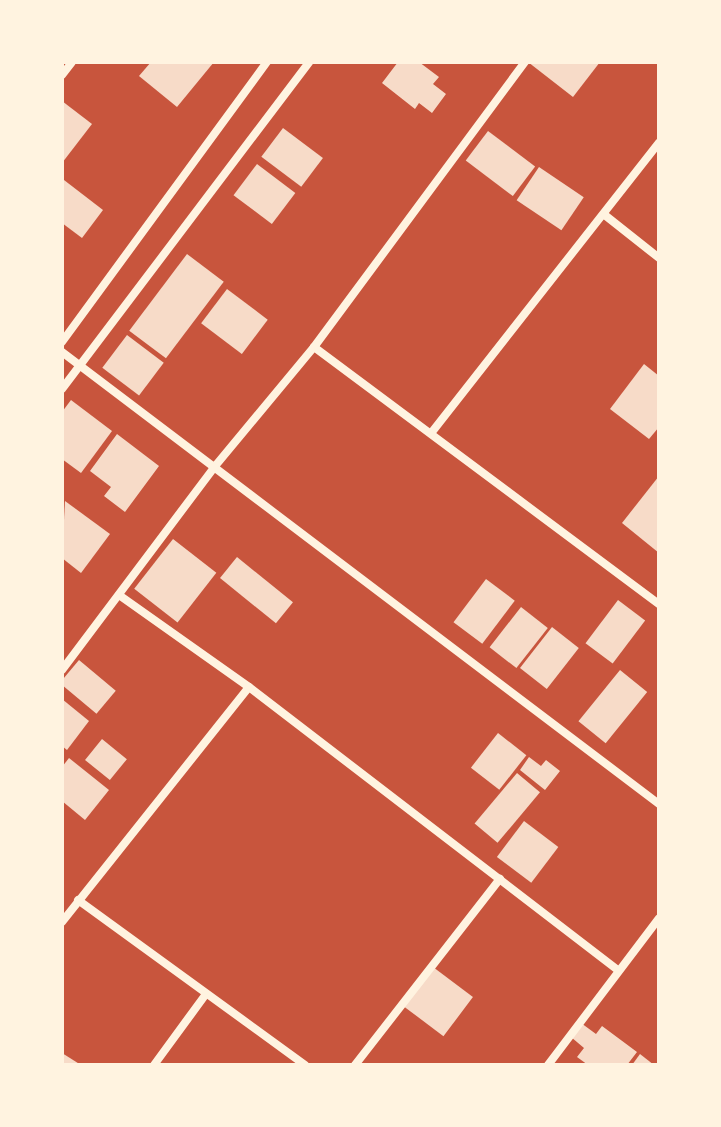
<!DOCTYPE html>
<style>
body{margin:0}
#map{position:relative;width:721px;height:1127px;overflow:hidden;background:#c8553d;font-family:Spectral,serif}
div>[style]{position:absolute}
.building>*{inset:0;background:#f7dbc8;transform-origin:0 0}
.minor>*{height:8px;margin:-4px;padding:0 4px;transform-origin:4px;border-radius:4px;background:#fff3e0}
span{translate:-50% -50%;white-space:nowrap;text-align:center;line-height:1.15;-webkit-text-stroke:7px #fff3e0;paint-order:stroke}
.frame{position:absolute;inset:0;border:64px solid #fff3e0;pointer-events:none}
</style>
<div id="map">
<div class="building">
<div style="clip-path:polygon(151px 62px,214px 62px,177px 107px,139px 76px)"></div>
<div style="clip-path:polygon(398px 62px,419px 62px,439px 77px,433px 84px,446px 94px,432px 113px,419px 103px,415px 109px,382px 83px)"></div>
<div style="clip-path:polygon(528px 62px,600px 62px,573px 97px)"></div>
<div style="clip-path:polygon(62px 101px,92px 124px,62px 163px)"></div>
<div style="left:283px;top:128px;width:50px;height:36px;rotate:37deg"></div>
<div style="left:488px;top:131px;width:59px;height:37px;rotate:37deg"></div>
<div style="left:257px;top:164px;width:48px;height:39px;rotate:37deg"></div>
<div style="left:539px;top:167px;width:54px;height:40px;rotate:34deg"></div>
<div style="clip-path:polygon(64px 180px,103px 210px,82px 238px,62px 223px)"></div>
<div style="left:187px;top:254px;width:46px;height:96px;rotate:37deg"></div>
<div style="left:227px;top:289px;width:51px;height:43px;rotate:37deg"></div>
<div style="left:127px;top:335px;width:46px;height:41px;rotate:37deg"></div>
<div style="clip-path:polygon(644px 364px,659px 376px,659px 427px,649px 439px,610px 409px)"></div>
<div style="clip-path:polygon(71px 400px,112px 431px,81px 473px,62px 459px,62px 412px)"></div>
<div style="clip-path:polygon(117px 434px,159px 466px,125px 512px,104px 496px,111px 487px,90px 471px)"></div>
<div style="clip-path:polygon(659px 476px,659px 553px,622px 523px)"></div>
<div style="clip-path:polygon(65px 501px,110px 534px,81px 573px,62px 558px)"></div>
<div style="left:173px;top:539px;width:55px;height:63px;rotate:38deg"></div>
<div style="left:237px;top:557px;width:72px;height:27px;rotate:39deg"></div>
<div style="left:486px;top:579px;width:36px;height:54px;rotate:37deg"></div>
<div style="left:618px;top:600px;width:34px;height:54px;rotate:37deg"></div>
<div style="left:521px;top:607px;width:34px;height:51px;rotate:38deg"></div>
<div style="left:552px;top:627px;width:34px;height:52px;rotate:38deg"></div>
<div style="left:79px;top:660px;width:48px;height:30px;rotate:40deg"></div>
<div style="left:620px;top:670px;width:35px;height:66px;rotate:39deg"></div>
<div style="clip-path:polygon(62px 699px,89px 721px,67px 750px,62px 746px)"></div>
<div style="left:498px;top:733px;width:36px;height:44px;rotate:38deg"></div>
<div style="left:102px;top:739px;width:32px;height:27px;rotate:39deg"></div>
<div style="clip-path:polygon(529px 757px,541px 766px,546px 760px,560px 771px,545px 790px,520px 770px)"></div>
<div style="clip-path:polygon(69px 758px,109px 790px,85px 820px,62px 801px,62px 767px)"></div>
<div style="left:517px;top:773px;width:30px;height:66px;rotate:40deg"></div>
<div style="left:524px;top:821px;width:43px;height:45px;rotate:37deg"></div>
<div style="left:433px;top:967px;width:50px;height:49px;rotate:37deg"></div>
<div style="clip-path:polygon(581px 1023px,596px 1034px,602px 1026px,637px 1052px,627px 1065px,588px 1065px,577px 1057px,584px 1048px,571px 1037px)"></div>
<div style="clip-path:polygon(62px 1053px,81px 1065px,62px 1065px)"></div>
<div style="clip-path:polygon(640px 1054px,654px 1065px,632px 1065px)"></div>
</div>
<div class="minor">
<div style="left:62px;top:75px;width:16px;rotate:-52deg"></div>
<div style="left:606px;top:216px;width:68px;rotate:38.4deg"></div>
<div style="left:62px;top:342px;width:347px;rotate:-53.8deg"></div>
<div style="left:314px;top:347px;width:430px;rotate:36.7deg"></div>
<div style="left:62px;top:352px;width:749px;rotate:37.13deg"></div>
<div style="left:62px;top:389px;width:410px;rotate:-52.9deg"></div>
<div style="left:432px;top:432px;width:368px;rotate:-51.9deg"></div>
<div style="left:119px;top:595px;width:159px;rotate:35.3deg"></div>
<div style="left:249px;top:687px;width:465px;rotate:37.5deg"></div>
<div style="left:62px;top:670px;width:256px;rotate:-53.1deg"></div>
<div style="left:216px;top:465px;width:153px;rotate:-50.3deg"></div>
<div style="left:314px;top:347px;width:355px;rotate:-53.5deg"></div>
<div style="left:78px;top:900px;width:281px;rotate:36deg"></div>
<div style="left:62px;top:922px;width:300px;rotate:-51.5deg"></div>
<div style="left:154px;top:1065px;width:88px;rotate:-53.8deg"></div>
<div style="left:355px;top:1065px;width:236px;rotate:-52.1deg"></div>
<div style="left:548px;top:1065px;width:184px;rotate:-52.9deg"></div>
</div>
<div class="frame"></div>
</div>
